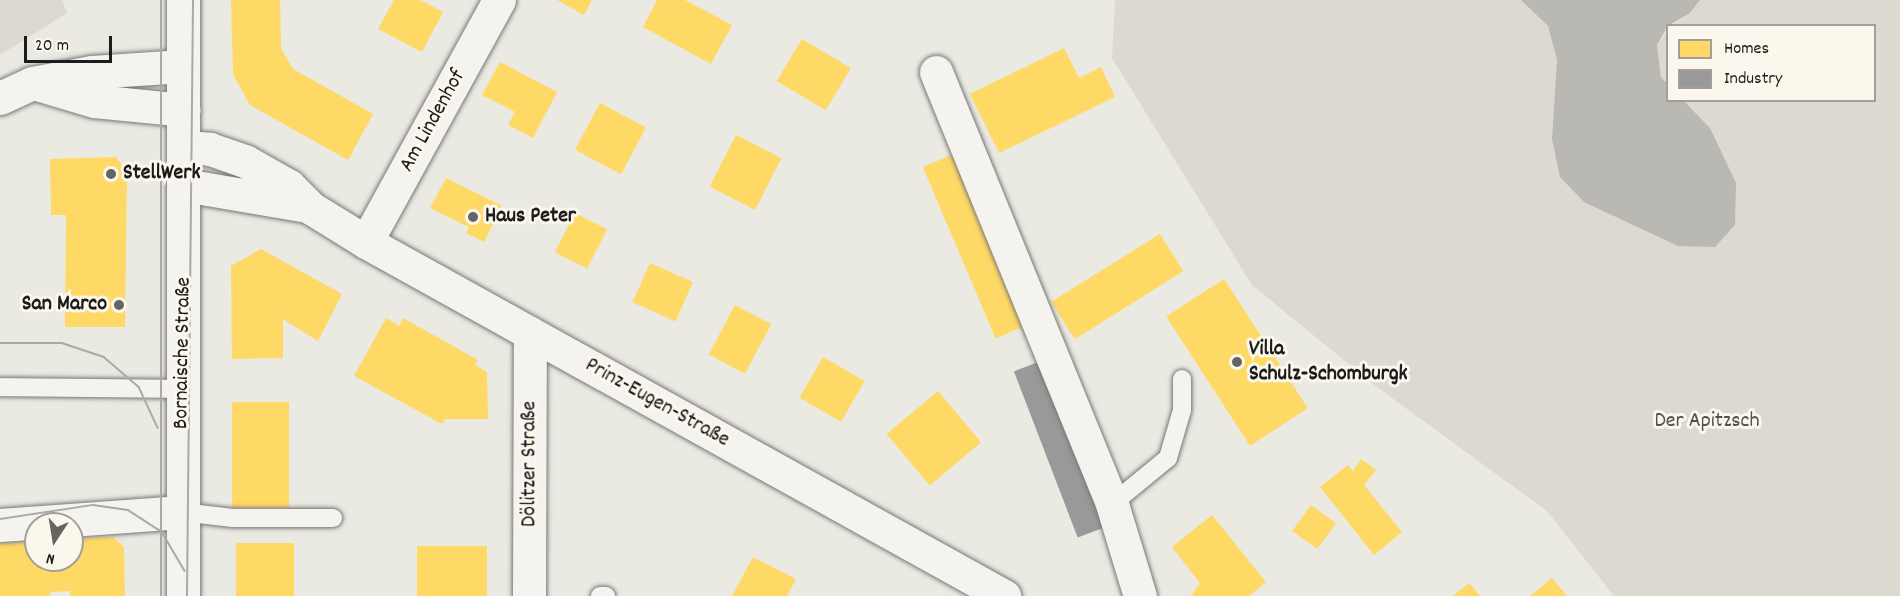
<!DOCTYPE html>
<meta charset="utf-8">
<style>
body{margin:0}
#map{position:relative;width:1900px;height:596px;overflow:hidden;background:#eae9e2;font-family:Dekko,sans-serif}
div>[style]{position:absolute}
.built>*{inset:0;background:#dbd9d1}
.green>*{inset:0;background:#dbd9d0}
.water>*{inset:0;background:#bab8b2}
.homes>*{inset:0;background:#ffd966;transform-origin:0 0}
.industry>*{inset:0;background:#999;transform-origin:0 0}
.roads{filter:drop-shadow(0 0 2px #797875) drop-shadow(0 0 2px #797875)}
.service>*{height:18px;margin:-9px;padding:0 9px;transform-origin:9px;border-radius:9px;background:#f4f3ef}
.minor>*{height:33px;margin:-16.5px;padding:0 16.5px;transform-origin:16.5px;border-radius:16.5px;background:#f4f3ef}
.tertiary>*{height:33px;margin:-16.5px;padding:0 16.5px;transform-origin:16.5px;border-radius:16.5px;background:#f4f3ef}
.secondary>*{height:33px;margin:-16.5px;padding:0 16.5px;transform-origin:16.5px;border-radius:16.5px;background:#f4f3ef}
.tram>*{height:1.5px;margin:-0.75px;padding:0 0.75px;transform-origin:0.75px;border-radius:0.75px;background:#aaa9a6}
.dots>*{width:16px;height:16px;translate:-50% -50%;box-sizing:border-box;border:3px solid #fbf7ec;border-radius:50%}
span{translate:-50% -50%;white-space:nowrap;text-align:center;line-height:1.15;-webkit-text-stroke:6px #fbf7ec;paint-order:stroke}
.street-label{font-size:22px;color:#1c1c1c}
.poi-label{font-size:22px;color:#1c1c1c;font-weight:700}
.left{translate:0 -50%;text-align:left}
.right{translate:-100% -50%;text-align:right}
.park-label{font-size:22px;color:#51514e}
.legend{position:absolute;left:1666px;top:24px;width:210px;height:78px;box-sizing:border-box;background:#fbf7ec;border:2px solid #a29f99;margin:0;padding:8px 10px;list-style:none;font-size:18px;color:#1c1c1c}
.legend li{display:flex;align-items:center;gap:12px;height:30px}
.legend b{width:30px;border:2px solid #a29f99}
.north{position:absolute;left:24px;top:512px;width:60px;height:60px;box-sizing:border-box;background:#fbf7ec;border:2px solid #a29f99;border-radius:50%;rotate:192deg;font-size:16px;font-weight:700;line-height:24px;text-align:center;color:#1c1c1c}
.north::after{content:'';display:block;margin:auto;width:21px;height:27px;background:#646461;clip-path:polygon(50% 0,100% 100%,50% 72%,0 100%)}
.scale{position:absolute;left:24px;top:36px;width:88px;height:27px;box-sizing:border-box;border:3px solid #1c1c1c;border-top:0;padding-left:8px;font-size:18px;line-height:21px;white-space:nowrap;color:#1c1c1c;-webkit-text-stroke:4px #fbf7ec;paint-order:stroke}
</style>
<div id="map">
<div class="built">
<div style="clip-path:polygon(0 0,62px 0,67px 13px,0 55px)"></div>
</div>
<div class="green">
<div style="clip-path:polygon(1115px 0,1521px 0,1548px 26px,1557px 60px,1552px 139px,1710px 128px,1684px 101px,1874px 100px,1874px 26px,1672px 25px,1690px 13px,1700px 0,1900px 0,1900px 596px,1614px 596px,1547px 511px,1377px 387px,1252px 285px,1112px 58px)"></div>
<div style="clip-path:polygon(1667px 31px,1667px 83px,1661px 77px,1657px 45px)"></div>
</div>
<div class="water">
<div style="clip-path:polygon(1521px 0,1700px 0,1690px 13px,1668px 26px,1657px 45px,1661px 77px,1667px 83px,1668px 100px,1684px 101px,1710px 128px,1736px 183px,1735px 225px,1715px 247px,1678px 246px,1584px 202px,1560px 177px,1552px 139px,1557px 60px,1548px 26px)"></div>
</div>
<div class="homes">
<div style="clip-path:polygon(231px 0,280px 0,281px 48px,293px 69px,373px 114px,348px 160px,250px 105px,233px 74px)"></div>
<div style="clip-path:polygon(394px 0,420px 0,443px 12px,422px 52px,378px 29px)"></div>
<div style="clip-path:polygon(557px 0,592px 0,584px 15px)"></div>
<div style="clip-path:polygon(657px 0,685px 0,732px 25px,711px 64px,643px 27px)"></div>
<div style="left:802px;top:39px;width:57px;height:49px;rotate:31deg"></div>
<div style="clip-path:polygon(1064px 48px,1079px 78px,1101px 67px,1115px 97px,999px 153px,970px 94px)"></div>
<div style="clip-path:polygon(500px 62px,557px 92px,533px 138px,508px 125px,515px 112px,482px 95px)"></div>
<div style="left:600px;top:103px;width:52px;height:53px;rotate:28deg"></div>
<div style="left:736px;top:135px;width:51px;height:58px;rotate:27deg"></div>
<div style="left:956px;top:153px;width:186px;height:36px;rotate:67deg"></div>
<div style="clip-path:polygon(116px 157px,127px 172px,125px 327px,65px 327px,66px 215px,51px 215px,50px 159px)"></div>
<div style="clip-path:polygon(446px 178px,502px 206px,484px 242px,466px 233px,469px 227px,430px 208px)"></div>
<div style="left:575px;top:213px;width:36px;height:44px;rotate:27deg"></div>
<div style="left:1160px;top:234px;width:44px;height:128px;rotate:58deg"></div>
<div style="clip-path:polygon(261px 249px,342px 294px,318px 341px,283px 319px,283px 358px,232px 359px,231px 266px)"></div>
<div style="left:650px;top:263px;width:47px;height:43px;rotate:24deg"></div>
<div style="left:1224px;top:279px;width:154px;height:69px;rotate:57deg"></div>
<div style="left:735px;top:305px;width:41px;height:56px;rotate:28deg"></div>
<div style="clip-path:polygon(386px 318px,399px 326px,403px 318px,478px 360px,475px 365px,487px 372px,488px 419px,445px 419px,442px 424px,354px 376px)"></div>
<div style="left:823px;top:357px;width:48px;height:47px;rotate:30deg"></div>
<div style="left:938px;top:391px;width:67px;height:67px;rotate:50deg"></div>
<div style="left:289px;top:402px;width:106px;height:57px;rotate:90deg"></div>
<div style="clip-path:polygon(1361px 459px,1376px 470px,1364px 485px,1402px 532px,1374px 555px,1320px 487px,1348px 465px,1353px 471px)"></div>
<div style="left:1311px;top:505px;width:31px;height:32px;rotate:36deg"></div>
<div style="clip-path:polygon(1212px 515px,1266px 582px,1249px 596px,1191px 596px,1200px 583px,1172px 547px)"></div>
<div style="clip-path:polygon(113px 537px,124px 547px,125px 596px,70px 596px,70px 591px,51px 592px,49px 596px,0 596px,0 544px,36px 541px,36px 560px,72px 560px,72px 539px)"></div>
<div style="left:236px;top:543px;width:58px;height:53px"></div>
<div style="left:417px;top:546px;width:70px;height:50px"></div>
<div style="clip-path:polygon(753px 557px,796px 579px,787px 596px,732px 596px)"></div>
<div style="clip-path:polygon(1552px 578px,1567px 596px,1530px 596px)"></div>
<div style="clip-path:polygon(1469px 583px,1480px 596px,1453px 596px)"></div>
</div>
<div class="industry">
<div style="left:1041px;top:361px;width:178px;height:29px;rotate:69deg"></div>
</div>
<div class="roads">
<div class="service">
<div style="left:0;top:387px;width:183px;rotate:0.6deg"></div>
<div style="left:1112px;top:504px;width:72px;rotate:-39.4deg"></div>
<div style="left:1168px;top:458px;width:50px;rotate:-73.7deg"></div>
<div style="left:1182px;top:410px;width:31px;rotate:-90deg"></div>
<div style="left:182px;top:512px;width:51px;rotate:6.7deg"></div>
<div style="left:233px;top:518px;width:100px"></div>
<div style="left:600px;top:596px;width:6px"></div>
</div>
<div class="minor">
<div style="left:936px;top:72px;width:466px;rotate:67.8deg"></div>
<div style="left:1112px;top:504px;width:96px;rotate:73.1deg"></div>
<div style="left:40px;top:85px;width:56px;rotate:16.5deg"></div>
<div style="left:94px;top:101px;width:90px;rotate:5.7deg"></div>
<div style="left:0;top:98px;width:35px;rotate:-25deg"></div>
<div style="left:32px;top:83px;width:61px;rotate:-10.4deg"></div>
<div style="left:92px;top:72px;width:91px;rotate:-3.8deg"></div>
<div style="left:366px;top:242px;width:276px;rotate:-61.2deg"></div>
<div style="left:0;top:525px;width:182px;rotate:-4.1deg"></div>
<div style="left:529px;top:596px;width:263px;rotate:-89.8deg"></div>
</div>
<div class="tertiary">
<div style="left:184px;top:147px;width:26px;rotate:4deg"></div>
<div style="left:210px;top:149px;width:37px;rotate:19deg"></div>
<div style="left:245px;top:161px;width:51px;rotate:29.6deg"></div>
<div style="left:289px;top:186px;width:31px;rotate:45deg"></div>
<div style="left:311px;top:208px;width:65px;rotate:31.7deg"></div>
<div style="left:366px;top:242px;width:730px;rotate:29.02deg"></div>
<div style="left:184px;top:185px;width:119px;rotate:9.7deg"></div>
</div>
<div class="secondary">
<div style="left:183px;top:0;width:596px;rotate:90deg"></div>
</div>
</div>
<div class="tram">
<div style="left:162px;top:0;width:596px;rotate:90deg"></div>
<div style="left:0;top:343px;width:62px"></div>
<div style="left:62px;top:343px;width:44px;rotate:18.4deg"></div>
<div style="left:104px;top:357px;width:46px;rotate:40.6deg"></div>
<div style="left:139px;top:387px;width:45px;rotate:65.1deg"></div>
<div style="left:0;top:519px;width:94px;rotate:-8.6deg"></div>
<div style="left:93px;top:505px;width:35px;rotate:8deg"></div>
<div style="left:128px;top:510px;width:40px;rotate:32.9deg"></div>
<div style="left:162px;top:532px;width:45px;rotate:59.5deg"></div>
<div style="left:187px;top:596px;width:596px;rotate:-89.42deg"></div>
</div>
<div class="dots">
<div style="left:111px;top:174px;background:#646461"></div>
<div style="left:473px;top:217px;background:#646461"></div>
<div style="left:119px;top:305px;background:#646461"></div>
<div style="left:1237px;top:362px;background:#646461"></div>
</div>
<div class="street-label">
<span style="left:433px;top:121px;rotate:-61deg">Am Lindenhof</span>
<span style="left:183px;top:353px;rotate:-89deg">Bornaische Straße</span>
<span style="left:657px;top:403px;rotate:29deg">Prinz-Eugen-Straße</span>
<span style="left:530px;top:464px;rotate:-90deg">Dölitzer Straße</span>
</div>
<div class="poi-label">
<span class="left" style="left:123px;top:174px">StellWerk</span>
<span class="left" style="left:485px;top:217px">Haus Peter</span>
<span class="right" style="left:107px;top:305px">San Marco</span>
<span class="left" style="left:1249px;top:362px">Villa<br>Schulz-Schomburgk</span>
</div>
<div class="park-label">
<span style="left:1707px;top:422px">Der Apitzsch</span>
</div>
<ul class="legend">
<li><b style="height:16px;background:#ffd966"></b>Homes</li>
<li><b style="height:16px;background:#999"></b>Industry</li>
</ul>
<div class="north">N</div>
<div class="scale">20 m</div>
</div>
